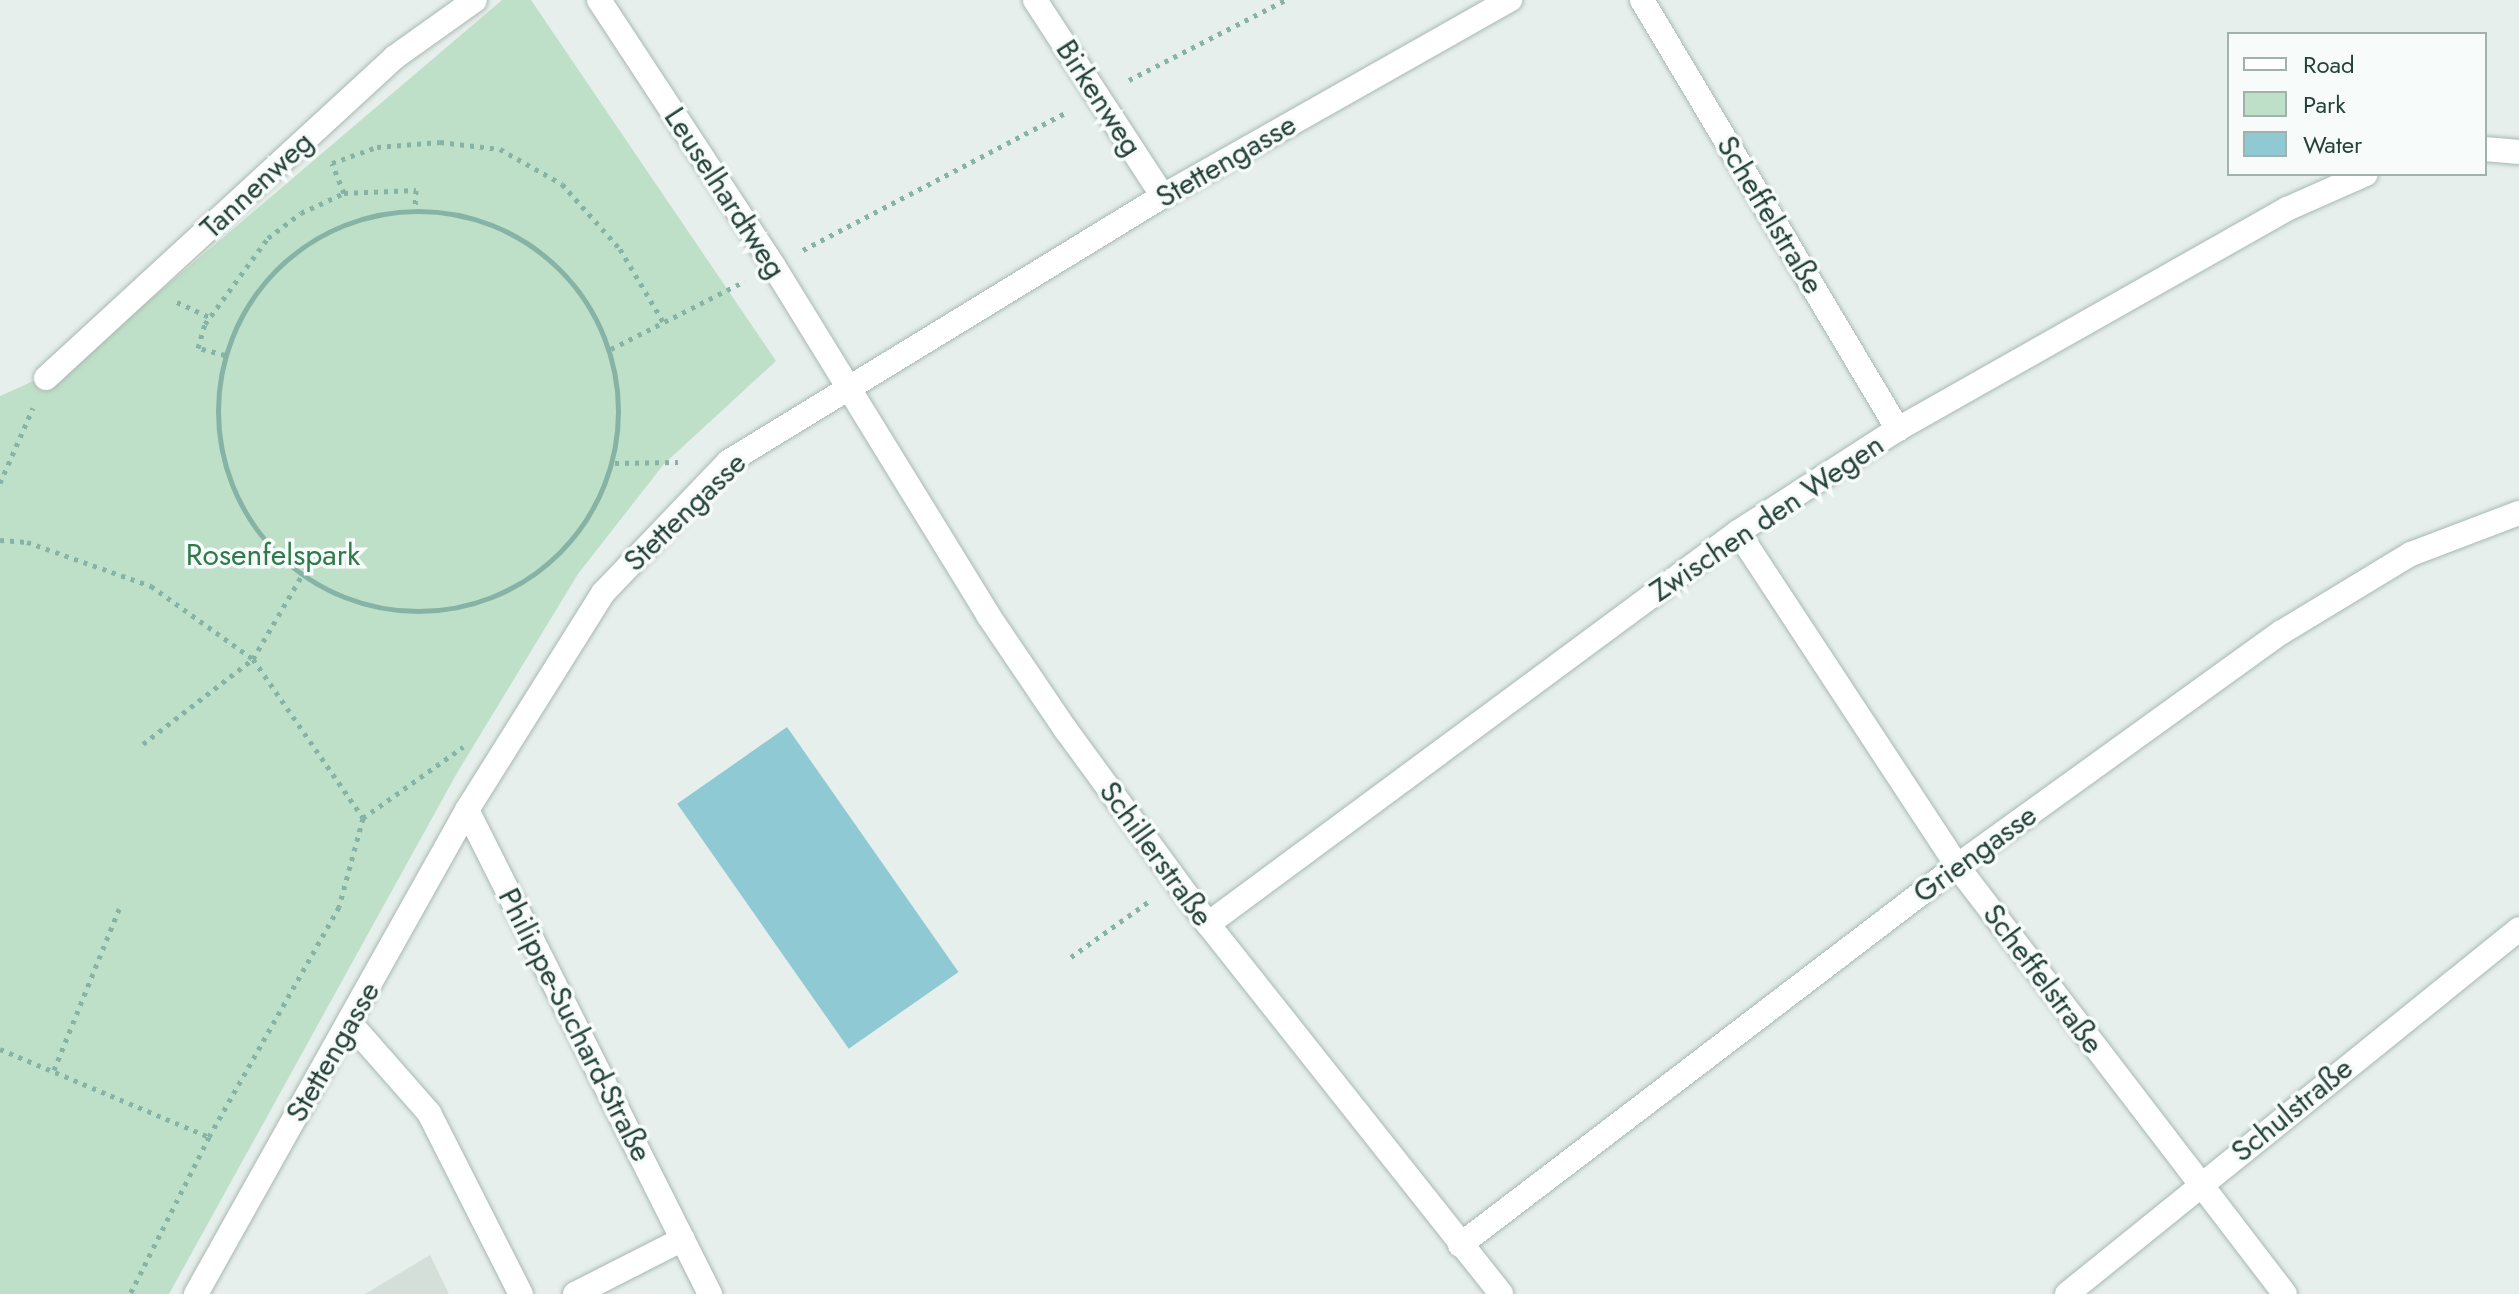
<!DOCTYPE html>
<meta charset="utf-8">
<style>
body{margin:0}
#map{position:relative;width:2519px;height:1294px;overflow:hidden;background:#e6efeb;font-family:Jost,sans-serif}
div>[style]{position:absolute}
.built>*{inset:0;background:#d4dfda}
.green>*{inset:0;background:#bfe0c8}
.water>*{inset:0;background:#8ec9d4;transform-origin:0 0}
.path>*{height:5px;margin-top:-2.5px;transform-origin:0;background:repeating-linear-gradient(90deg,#86b3a5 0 4px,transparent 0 10px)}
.path>.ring{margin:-2.5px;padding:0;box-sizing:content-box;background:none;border:5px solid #86b3a5;border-radius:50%}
.roads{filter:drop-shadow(0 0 2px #a8b8b2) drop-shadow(0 0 2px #a8b8b2)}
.minor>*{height:24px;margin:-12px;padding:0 12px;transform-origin:12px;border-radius:12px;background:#fff}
span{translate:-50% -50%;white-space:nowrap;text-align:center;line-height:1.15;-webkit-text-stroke:7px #f7fbf9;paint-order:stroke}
.street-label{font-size:30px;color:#24423a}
.park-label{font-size:30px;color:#2d7a4b}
.legend{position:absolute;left:2227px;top:32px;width:260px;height:144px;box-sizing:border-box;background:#f7fbf9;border:2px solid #a3b1ad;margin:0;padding:10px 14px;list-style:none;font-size:24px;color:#24423a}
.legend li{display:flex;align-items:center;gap:16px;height:40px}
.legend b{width:40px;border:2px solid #a3b1ad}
</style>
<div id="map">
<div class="built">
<div style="clip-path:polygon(430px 1255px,449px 1294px,365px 1294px)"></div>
</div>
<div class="green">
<div style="clip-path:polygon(502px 0,531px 0,776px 361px,664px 464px,578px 574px,457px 773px,169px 1294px,0 1294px,0 396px,78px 361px)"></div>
</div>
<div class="water">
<div style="left:787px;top:727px;width:299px;height:134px;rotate:55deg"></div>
</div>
<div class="path">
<div style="left:1129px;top:80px;width:175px;rotate:-27.1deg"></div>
<div style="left:344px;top:193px;width:72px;rotate:-2.4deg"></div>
<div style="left:416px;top:190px;width:19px;rotate:93deg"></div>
<div class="ring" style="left:218px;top:211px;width:395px;height:395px"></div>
<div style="left:803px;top:250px;width:298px;rotate:-27.6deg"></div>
<div style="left:177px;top:302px;width:35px;rotate:25deg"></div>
<div style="left:611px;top:349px;width:150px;rotate:-26.9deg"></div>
<div style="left:225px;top:355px;width:28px;rotate:-165deg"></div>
<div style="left:198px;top:348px;width:25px;rotate:-74deg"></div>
<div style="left:205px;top:324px;width:107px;rotate:-53.8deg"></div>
<div style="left:268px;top:238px;width:41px;rotate:-37.1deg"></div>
<div style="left:301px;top:213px;width:47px;rotate:-24.9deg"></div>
<div style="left:344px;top:193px;width:32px;rotate:-112deg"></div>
<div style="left:332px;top:163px;width:48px;rotate:-19.6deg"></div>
<div style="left:377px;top:147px;width:63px;rotate:-4.5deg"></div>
<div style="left:440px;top:142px;width:60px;rotate:6.7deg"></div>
<div style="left:500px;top:149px;width:71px;rotate:29.4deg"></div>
<div style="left:562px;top:184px;width:87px;rotate:48.3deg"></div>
<div style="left:620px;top:249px;width:86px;rotate:59.3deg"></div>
<div style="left:615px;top:463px;width:63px;rotate:-0.9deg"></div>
<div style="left:0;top:483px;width:82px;rotate:-66.3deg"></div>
<div style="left:0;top:540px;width:27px;rotate:4deg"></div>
<div style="left:27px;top:542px;width:132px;rotate:19.5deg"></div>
<div style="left:151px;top:586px;width:125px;rotate:35.6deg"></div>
<div style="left:253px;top:659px;width:193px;rotate:55.3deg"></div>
<div style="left:363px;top:818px;width:92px;rotate:105.1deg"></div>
<div style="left:339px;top:907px;width:264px;rotate:119.5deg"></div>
<div style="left:209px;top:1137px;width:176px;rotate:116.7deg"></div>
<div style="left:143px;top:744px;width:139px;rotate:-37.7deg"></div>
<div style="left:253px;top:659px;width:95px;rotate:-59.7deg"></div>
<div style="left:363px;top:818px;width:123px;rotate:-35.4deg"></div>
<div style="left:1071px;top:957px;width:95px;rotate:-35.5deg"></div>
<div style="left:0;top:1049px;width:227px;rotate:22.8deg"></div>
<div style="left:54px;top:1070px;width:174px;rotate:-68deg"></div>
</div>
<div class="roads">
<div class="minor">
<div style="left:599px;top:0;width:317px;rotate:56.7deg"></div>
<div style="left:773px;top:265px;width:411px;rotate:58.4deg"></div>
<div style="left:988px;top:615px;width:139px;rotate:55.9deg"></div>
<div style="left:1066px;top:730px;width:240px;rotate:53.8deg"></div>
<div style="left:1208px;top:924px;width:472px;rotate:51.6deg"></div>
<div style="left:1035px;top:0;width:234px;rotate:56.9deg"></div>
<div style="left:1642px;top:0;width:500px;rotate:59.2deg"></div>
<div style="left:2485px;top:149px;width:34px;rotate:5deg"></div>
<div style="left:46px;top:378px;width:474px;rotate:-42.6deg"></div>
<div style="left:395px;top:57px;width:98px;rotate:-35.5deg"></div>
<div style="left:1738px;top:532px;width:399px;rotate:56.7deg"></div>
<div style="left:1957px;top:866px;width:539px;rotate:52.54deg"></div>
<div style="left:467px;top:810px;width:542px;rotate:63.34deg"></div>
<div style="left:1208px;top:924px;width:659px;rotate:-36.49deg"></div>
<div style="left:1738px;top:532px;width:190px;rotate:-32.8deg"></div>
<div style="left:1898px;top:429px;width:447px;rotate:-29.5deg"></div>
<div style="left:2287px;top:209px;width:86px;rotate:-23.9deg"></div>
<div style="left:350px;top:1023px;width:120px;rotate:48.7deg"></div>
<div style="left:429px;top:1113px;width:203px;rotate:63.1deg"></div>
<div style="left:1460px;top:1245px;width:625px;rotate:-37.33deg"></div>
<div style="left:1957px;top:866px;width:400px;rotate:-35.8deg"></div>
<div style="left:2282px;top:632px;width:151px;rotate:-31.2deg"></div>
<div style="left:2411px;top:554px;width:116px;rotate:-20.8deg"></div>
<div style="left:196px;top:1294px;width:555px;rotate:-60.75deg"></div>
<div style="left:467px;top:810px;width:256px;rotate:-57.9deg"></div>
<div style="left:603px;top:593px;width:181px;rotate:-46.3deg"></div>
<div style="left:728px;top:462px;width:510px;rotate:-31.45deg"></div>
<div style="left:1163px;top:196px;width:399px;rotate:-29.5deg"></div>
<div style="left:575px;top:1294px;width:121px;rotate:-27deg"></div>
<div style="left:2067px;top:1294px;width:581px;rotate:-38.92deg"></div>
</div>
</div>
<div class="street-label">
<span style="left:1099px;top:98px;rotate:57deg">Birkenweg</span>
<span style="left:1226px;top:161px;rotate:-30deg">Stettengasse</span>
<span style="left:257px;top:185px;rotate:-43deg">Tannenweg</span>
<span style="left:725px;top:193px;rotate:57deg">Leuselhardtweg</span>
<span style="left:1770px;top:215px;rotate:59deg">Scheffelstraße</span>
<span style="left:685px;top:512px;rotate:-44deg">Stettengasse</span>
<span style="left:1767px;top:518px;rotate:-34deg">Zwischen den Wegen</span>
<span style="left:1156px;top:854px;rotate:54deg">Schillerstraße</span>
<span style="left:1975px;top:854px;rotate:-36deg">Griengasse</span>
<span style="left:2043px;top:979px;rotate:53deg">Scheffelstraße</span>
<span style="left:575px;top:1025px;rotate:63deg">Philippe-Suchard-Straße</span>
<span style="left:333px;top:1052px;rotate:-60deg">Stettengasse</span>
<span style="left:2292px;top:1110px;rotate:-39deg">Schulstraße</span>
</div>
<div class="park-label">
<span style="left:273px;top:555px">Rosenfelspark</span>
</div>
<ul class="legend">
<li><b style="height:10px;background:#fff"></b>Road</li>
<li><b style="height:22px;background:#bfe0c8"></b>Park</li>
<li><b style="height:22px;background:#8ec9d4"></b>Water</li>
</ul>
</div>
